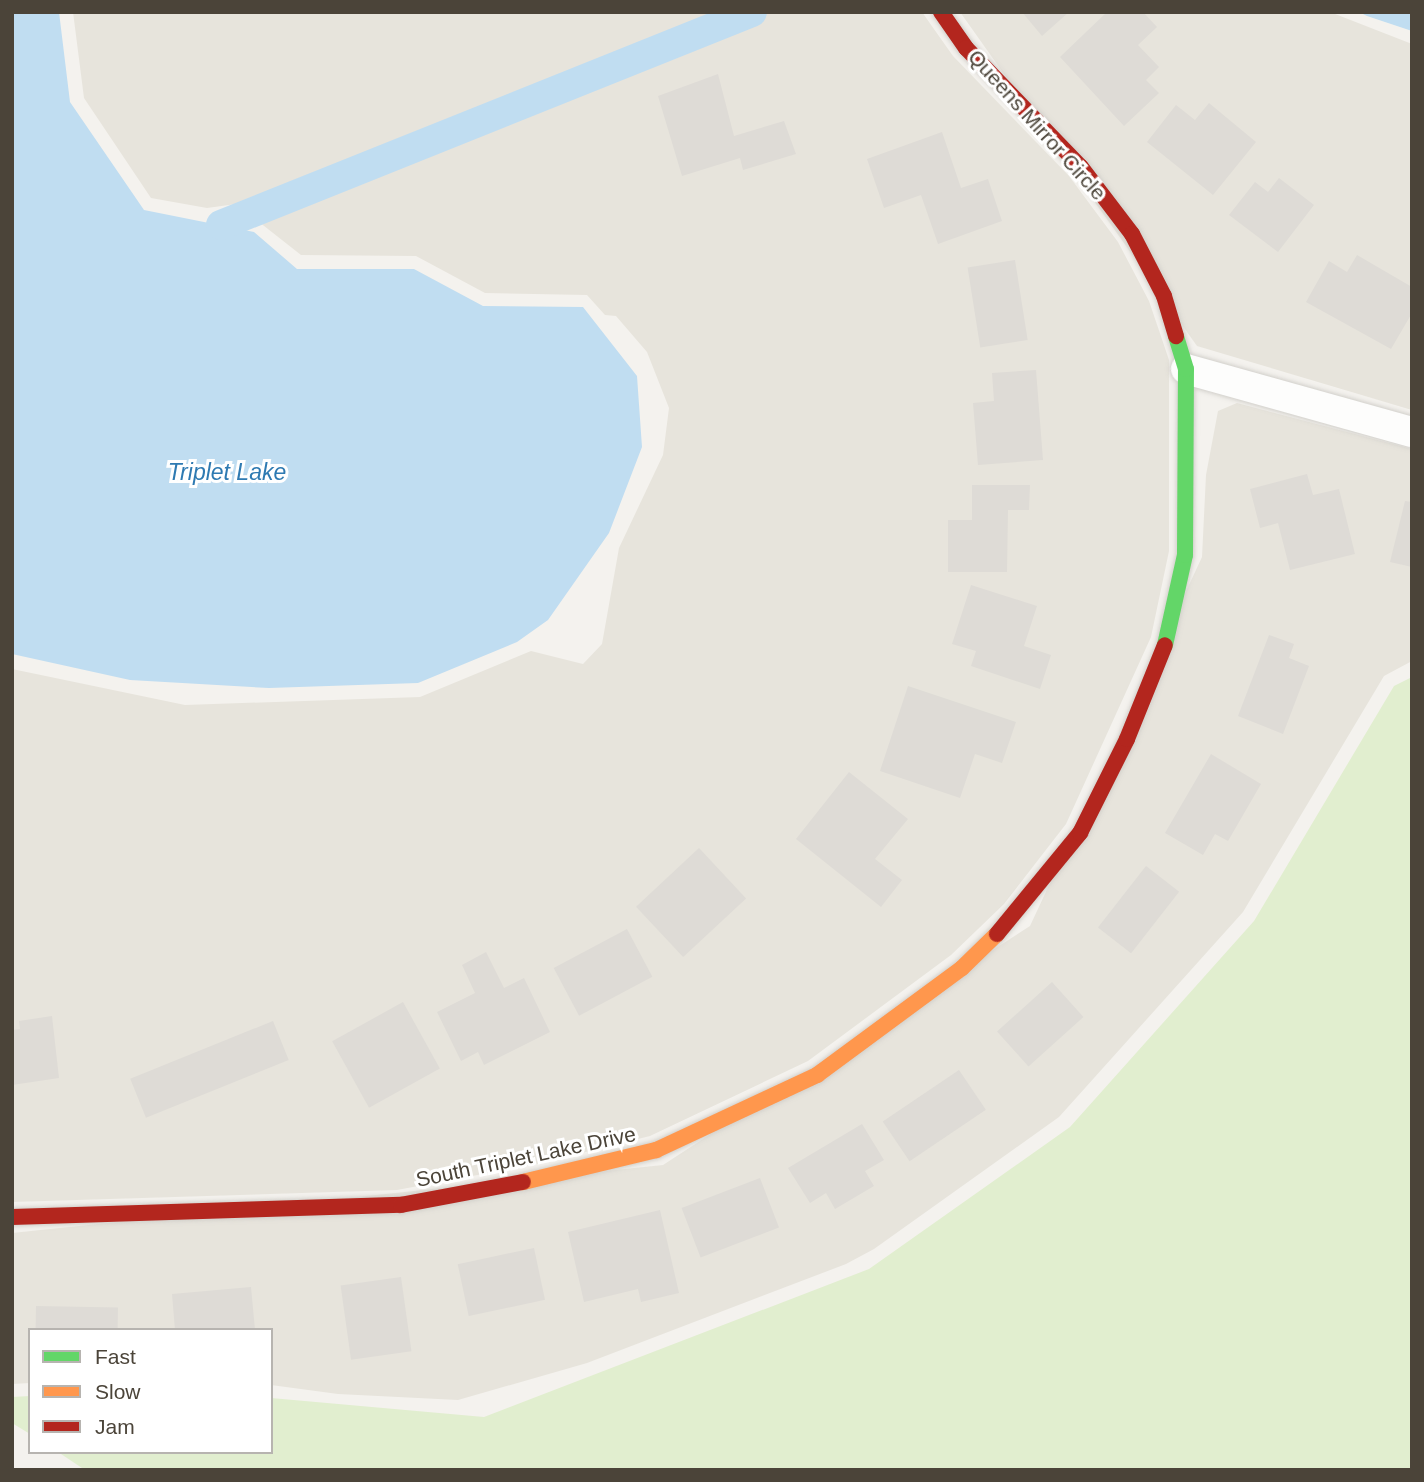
<!DOCTYPE html>
<style>
body{margin:0}
#map{position:relative;width:1424px;height:1482px;overflow:hidden;background:#f4f2ee;font-family:Arial,sans-serif}
div>[style]{position:absolute}
.residential>*{inset:0;background:#e7e4dc}
.green>*{inset:0;background:#e1eecf}
.water>*{inset:0;background:#c0ddf1}
.canal>*{height:30px;margin:-15px;padding:0 15px;transform-origin:15px;border-radius:15px;background:#c0ddf1}
.building>*{inset:0;background:#dedbd6;transform-origin:0 0}
.roads{filter:drop-shadow(0 0 2px #d2d0cb) drop-shadow(0 0 2px #d2d0cb)}
.street>*{height:30px;margin:-15px;padding:0 15px;transform-origin:15px;border-radius:15px;background:#fdfdfc}
.fast>*{height:16px;margin:-8px;padding:0 8px;transform-origin:8px;border-radius:8px;background:#63d668}
.slow>*{height:16px;margin:-8px;padding:0 8px;transform-origin:8px;border-radius:8px;background:#ff974d}
.jam>*{height:16px;margin:-8px;padding:0 8px;transform-origin:8px;border-radius:8px;background:#b3261e}
span{translate:-50% -50%;white-space:nowrap;text-align:center;line-height:1.15;-webkit-text-stroke:6px #fff;paint-order:stroke}
.street-label{font-size:21px;color:#4b4439}
.water-label{font-size:23px;color:#2e7ab2;font-style:italic}
.frame{position:absolute;inset:0;border:14px solid #4b4439;pointer-events:none}
.legend{position:absolute;left:28px;top:1328px;width:245px;height:126px;box-sizing:border-box;background:#fff;border:2px solid #b7b4b0;margin:0;padding:9px 12px;list-style:none;font-size:21px;color:#4b4439}
.legend li{display:flex;align-items:center;gap:14px;height:35px}
.legend b{width:35px;border:2px solid #b7b4b0}
</style>
<div id="map">
<div class="residential">
<div style="clip-path:polygon(73px 12px,922px 12px,953px 56px,1069px 176px,1118px 242px,1149px 301px,1169px 360px,1169px 551px,1151px 637px,1066px 824px,1004px 904px,951px 955px,808px 1061px,650px 1136px,537px 1164px,397px 1190px,12px 1202px,12px 669px,185px 705px,420px 697px,531px 651px,583px 664px,602px 644px,619px 548px,663px 455px,669px 408px,647px 352px,616px 316px,605px 315px,587px 295px,485px 293px,416px 256px,301px 255px,254px 218px,257px 201px,207px 208px,151px 198px,84px 98px)"></div>
<div style="clip-path:polygon(960px 12px,1330px 12px,1412px 44px,1412px 410px,1197px 346px)"></div>
<div style="clip-path:polygon(1237px 403px,1412px 449px,1412px 661px,1384px 676px,1243px 912px,1059px 1117px,874px 1249px,846px 1264px,587px 1363px,458px 1400px,338px 1394px,271px 1385px,271px 1330px,30px 1330px,30px 1383px,12px 1384px,12px 1233px,663px 1165px,1030px 926px,1202px 557px,1206px 475px,1218px 411px)"></div>
</div>
<div class="green">
<div style="clip-path:polygon(1412px 677px,1412px 1470px,85px 1470px,58px 1452px,271px 1452px,271px 1398px,484px 1417px,869px 1269px,1070px 1127px,1254px 921px,1394px 686px)"></div>
<div style="clip-path:polygon(30px 1396px,30px 1434px,12px 1423px,12px 1397px)"></div>
</div>
<div class="water">
<div style="clip-path:polygon(12px 12px,59px 12px,70px 102px,144px 210px,254px 232px,297px 269px,414px 269px,483px 306px,583px 307px,637px 376px,642px 447px,609px 533px,548px 620px,517px 642px,418px 683px,269px 688px,130px 680px,12px 654px)"></div>
<div style="clip-path:polygon(1359px 12px,1412px 12px,1412px 31px,1367px 16px)"></div>
</div>
<div class="canal">
<div style="left:221px;top:225px;width:572px;rotate:-21.86deg"></div>
</div>
<div class="building">
<div style="clip-path:polygon(1022px 12px,1069px 12px,1042px 36px)"></div>
<div style="clip-path:polygon(1107px 12px,1143px 12px,1157px 27px,1138px 45px,1159px 67px,1146px 80px,1159px 93px,1124px 126px,1060px 57px)"></div>
<div style="clip-path:polygon(718px 74px,734px 136px,784px 121px,796px 154px,743px 170px,740px 158px,682px 176px,658px 96px)"></div>
<div style="clip-path:polygon(1209px 103px,1256px 142px,1213px 195px,1147px 142px,1176px 105px,1195px 120px)"></div>
<div style="clip-path:polygon(942px 132px,961px 188px,988px 179px,1002px 221px,938px 244px,921px 195px,884px 208px,867px 159px)"></div>
<div style="clip-path:polygon(1279px 178px,1314px 205px,1278px 252px,1229px 215px,1255px 182px,1268px 192px)"></div>
<div style="clip-path:polygon(1357px 255px,1412px 287px,1412px 313px,1391px 349px,1306px 302px,1329px 261px,1347px 272px)"></div>
<div style="left:1015px;top:260px;width:81px;height:48px;rotate:81deg"></div>
<div style="clip-path:polygon(1036px 370px,1043px 460px,978px 465px,973px 403px,994px 401px,992px 373px)"></div>
<div style="clip-path:polygon(1307px 474px,1313px 495px,1339px 489px,1355px 554px,1290px 570px,1278px 523px,1260px 528px,1250px 489px)"></div>
<div style="clip-path:polygon(972px 485px,1030px 485px,1029px 510px,1008px 510px,1007px 572px,948px 572px,948px 520px,972px 520px)"></div>
<div style="clip-path:polygon(1405px 501px,1412px 502px,1412px 567px,1390px 562px)"></div>
<div style="clip-path:polygon(971px 585px,1037px 606px,1024px 646px,1051px 655px,1040px 689px,971px 666px,976px 651px,952px 644px)"></div>
<div style="clip-path:polygon(1269px 635px,1294px 644px,1289px 658px,1309px 666px,1283px 734px,1238px 716px)"></div>
<div style="clip-path:polygon(908px 686px,1016px 722px,1002px 763px,975px 754px,960px 798px,880px 771px)"></div>
<div style="clip-path:polygon(1211px 754px,1261px 784px,1228px 841px,1215px 834px,1203px 855px,1165px 833px)"></div>
<div style="clip-path:polygon(849px 772px,908px 819px,875px 859px,902px 880px,881px 907px,796px 839px)"></div>
<div style="left:699px;top:848px;width:69px;height:86px;rotate:47deg"></div>
<div style="left:1146px;top:866px;width:42px;height:78px;rotate:38deg"></div>
<div style="left:627px;top:929px;width:54px;height:83px;rotate:62deg"></div>
<div style="clip-path:polygon(486px 952px,504px 988px,524px 978px,550px 1032px,484px 1065px,478px 1052px,461px 1061px,437px 1012px,475px 993px,462px 965px)"></div>
<div style="left:1052px;top:982px;width:47px;height:74px;rotate:48deg"></div>
<div style="left:403px;top:1002px;width:76px;height:81px;rotate:61deg"></div>
<div style="clip-path:polygon(52px 1016px,59px 1078px,12px 1085px,12px 1030px,20px 1029px,19px 1021px)"></div>
<div style="left:273px;top:1021px;width:42px;height:154px;rotate:68deg"></div>
<div style="left:959px;top:1070px;width:48px;height:92px;rotate:56deg"></div>
<div style="clip-path:polygon(862px 1124px,884px 1160px,865px 1171px,874px 1186px,835px 1209px,826px 1193px,810px 1203px,788px 1168px)"></div>
<div style="left:760px;top:1178px;width:53px;height:84px;rotate:69deg"></div>
<div style="clip-path:polygon(660px 1210px,679px 1293px,641px 1302px,638px 1289px,584px 1302px,568px 1232px)"></div>
<div style="left:534px;top:1248px;width:53px;height:78px;rotate:78deg"></div>
<div style="left:401px;top:1277px;width:75px;height:61px;rotate:82deg"></div>
<div style="clip-path:polygon(251px 1287px,255px 1330px,175px 1330px,172px 1294px)"></div>
<div style="left:36px;top:1306px;width:82px;height:24px;rotate:1deg"></div>
</div>
<div class="roads">
<div class="street">
<div style="left:1186px;top:369px;width:235px;rotate:15.6deg"></div>
</div>
<div class="fast">
<div style="left:1165px;top:645px;width:92px;rotate:-77.5deg"></div>
<div style="left:1185px;top:555px;width:186px;rotate:-89.7deg"></div>
<div style="left:1186px;top:369px;width:34px;rotate:-107deg"></div>
</div>
<div class="slow">
<div style="left:523px;top:1182px;width:137px;rotate:-13.5deg"></div>
<div style="left:656px;top:1150px;width:178px;rotate:-25deg"></div>
<div style="left:817px;top:1075px;width:180px;rotate:-36.4deg"></div>
<div style="left:962px;top:968px;width:49px;rotate:-44.2deg"></div>
</div>
<div class="jam">
<div style="left:941px;top:12px;width:44px;rotate:55.2deg"></div>
<div style="left:966px;top:48px;width:165px;rotate:46deg"></div>
<div style="left:1081px;top:167px;width:84px;rotate:52.7deg"></div>
<div style="left:1132px;top:234px;width:70px;rotate:62.7deg"></div>
<div style="left:1164px;top:296px;width:42px;rotate:73.3deg"></div>
<div style="left:997px;top:934px;width:131px;rotate:-50.6deg"></div>
<div style="left:1080px;top:833px;width:105px;rotate:-63.4deg"></div>
<div style="left:1127px;top:739px;width:101px;rotate:-68deg"></div>
<div style="left:12px;top:1217px;width:389px;rotate:-1.8deg"></div>
<div style="left:401px;top:1205px;width:124px;rotate:-10.7deg"></div>
</div>
</div>
<div class="street-label">
<span style="left:1037px;top:125px;rotate:48deg">Queens Mirror Circle</span>
<span style="left:526px;top:1157px;rotate:-12deg">South Triplet Lake Drive</span>
</div>
<div class="water-label">
<span style="left:227px;top:472px">Triplet Lake</span>
</div>
<div class="frame"></div>
<ul class="legend">
<li><b style="height:9px;background:#63d668"></b>Fast</li>
<li><b style="height:9px;background:#ff974d"></b>Slow</li>
<li><b style="height:9px;background:#b3261e"></b>Jam</li>
</ul>
</div>
